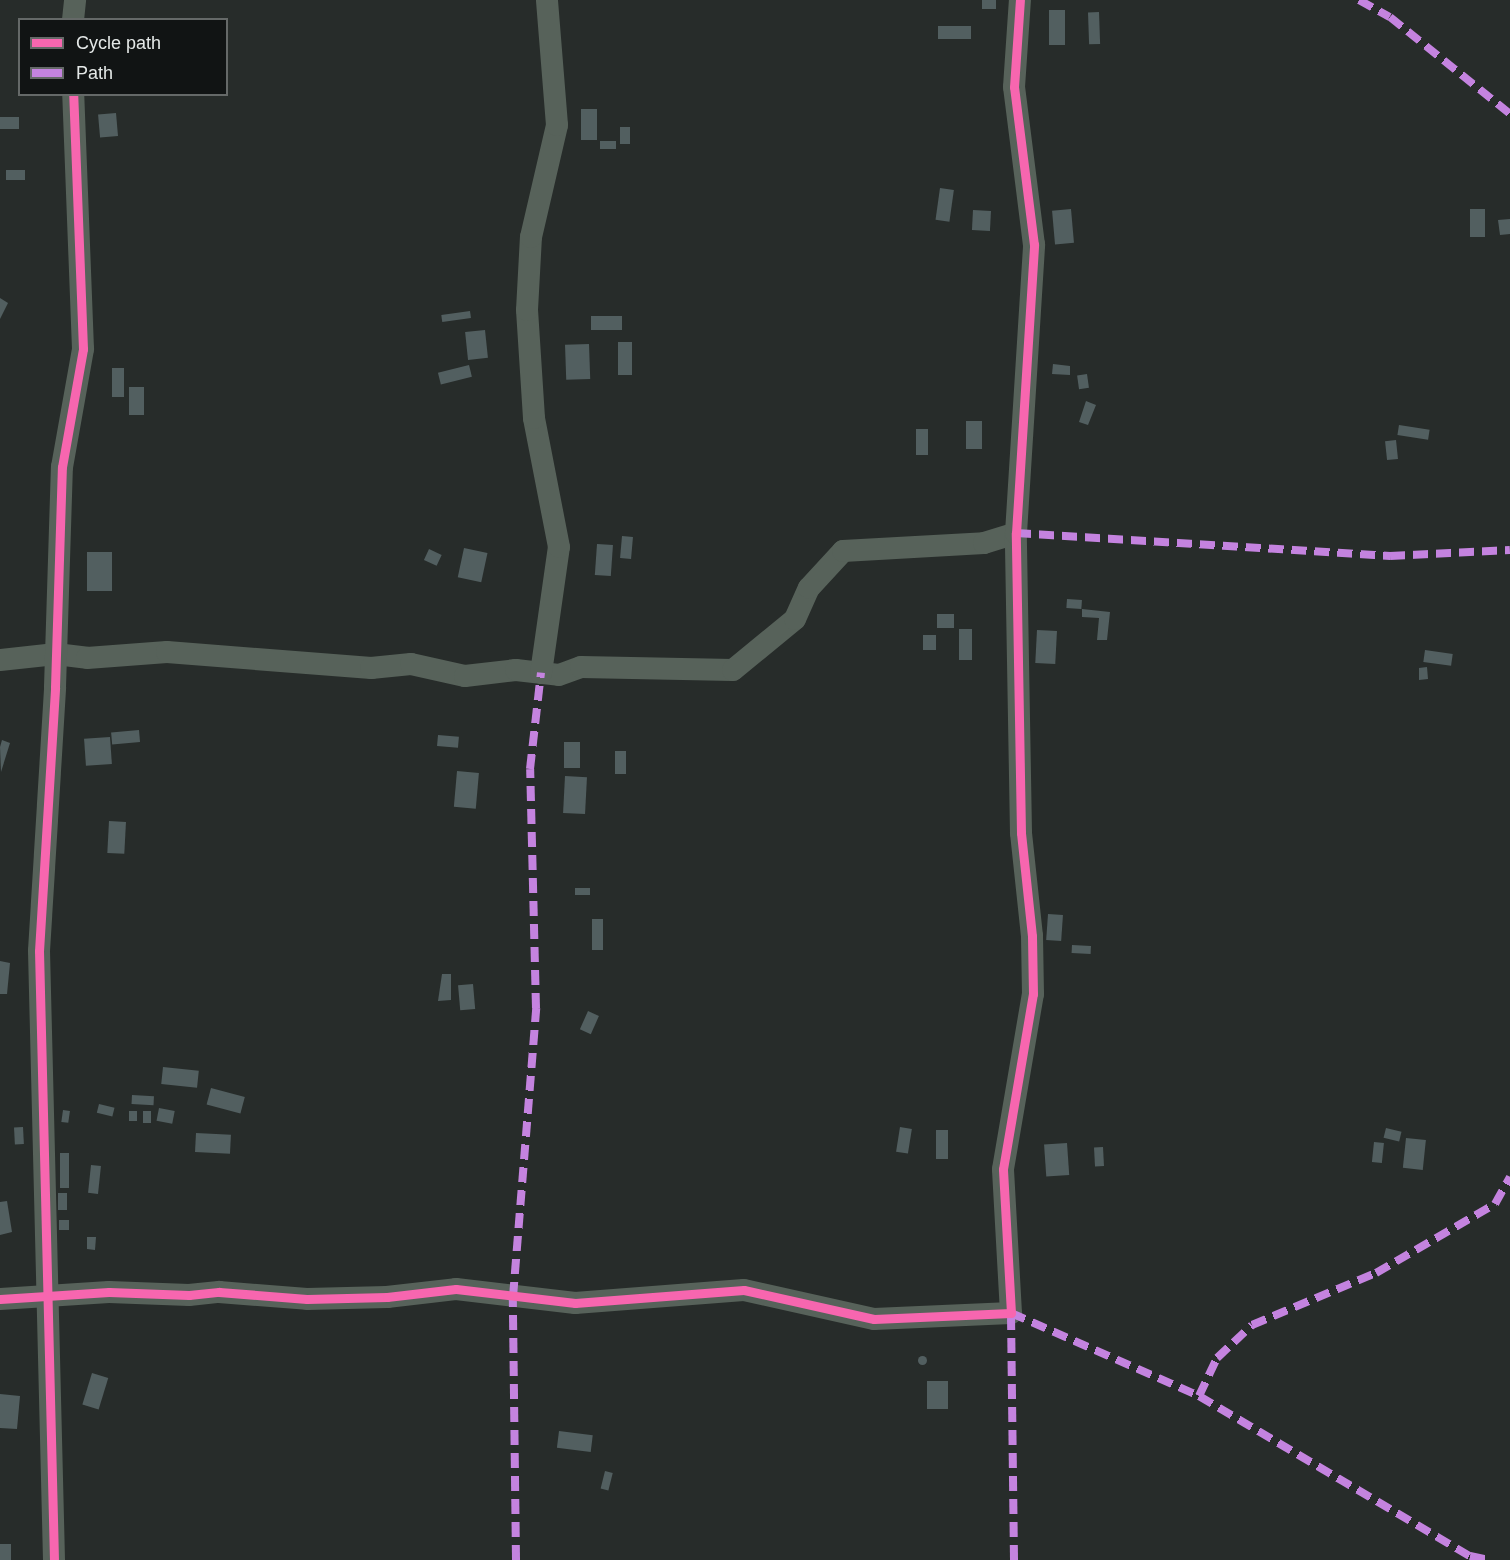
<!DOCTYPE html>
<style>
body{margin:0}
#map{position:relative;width:1510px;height:1560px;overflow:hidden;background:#272c2a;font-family:Helvetica,sans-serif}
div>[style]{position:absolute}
.building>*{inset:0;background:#525f60;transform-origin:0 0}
.round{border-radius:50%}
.minor>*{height:22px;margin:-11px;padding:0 11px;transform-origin:11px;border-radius:11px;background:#57625a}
.quiet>*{height:8px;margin-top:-4px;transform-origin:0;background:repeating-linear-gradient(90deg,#c483df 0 15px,transparent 0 23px)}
.cycleway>*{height:9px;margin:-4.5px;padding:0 4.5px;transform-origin:4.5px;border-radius:4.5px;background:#f766af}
span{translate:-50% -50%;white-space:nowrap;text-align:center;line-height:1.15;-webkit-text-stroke:6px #111414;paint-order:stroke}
.legend{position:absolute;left:18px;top:18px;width:210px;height:78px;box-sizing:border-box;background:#111414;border:2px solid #656968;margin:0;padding:8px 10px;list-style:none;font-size:18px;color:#e4e8e7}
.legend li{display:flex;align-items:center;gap:12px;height:30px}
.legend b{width:30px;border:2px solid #656968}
</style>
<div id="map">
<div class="building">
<div style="left:982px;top:0;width:14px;height:9px"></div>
<div style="left:1049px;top:10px;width:16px;height:35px"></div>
<div style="left:1099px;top:12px;width:32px;height:11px;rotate:88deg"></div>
<div style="left:938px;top:26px;width:33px;height:13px"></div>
<div style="left:581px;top:109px;width:16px;height:31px"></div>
<div style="left:116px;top:113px;width:23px;height:18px;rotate:85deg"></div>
<div style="left:19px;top:117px;width:12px;height:19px;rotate:90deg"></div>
<div style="left:620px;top:127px;width:10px;height:17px"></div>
<div style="left:616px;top:141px;width:8px;height:16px;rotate:90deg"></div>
<div style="left:25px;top:170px;width:10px;height:19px;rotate:90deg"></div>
<div style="left:940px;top:188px;width:14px;height:32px;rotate:8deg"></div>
<div style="left:1071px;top:209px;width:34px;height:19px;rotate:85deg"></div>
<div style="left:1470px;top:209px;width:15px;height:28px"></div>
<div style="left:973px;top:210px;width:18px;height:20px;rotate:3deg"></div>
<div style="clip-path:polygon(1510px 219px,1510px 234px,1500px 235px,1498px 220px)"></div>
<div style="clip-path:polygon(0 298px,8px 303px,0 319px)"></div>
<div style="left:470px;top:311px;width:7px;height:29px;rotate:82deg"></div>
<div style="left:622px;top:316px;width:14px;height:31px;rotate:90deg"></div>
<div style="left:485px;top:330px;width:28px;height:20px;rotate:84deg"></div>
<div style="left:618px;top:342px;width:14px;height:33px"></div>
<div style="left:589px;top:344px;width:35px;height:24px;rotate:88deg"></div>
<div style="clip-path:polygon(1053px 364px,1070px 366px,1070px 375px,1052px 374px)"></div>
<div style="left:469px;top:365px;width:12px;height:32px;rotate:76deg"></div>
<div style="left:124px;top:368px;width:29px;height:12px;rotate:90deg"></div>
<div style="left:1087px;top:374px;width:14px;height:10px;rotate:82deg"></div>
<div style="left:144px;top:387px;width:28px;height:15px;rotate:90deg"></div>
<div style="clip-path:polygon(1086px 401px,1096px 405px,1088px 425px,1079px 422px)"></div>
<div style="left:966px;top:421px;width:16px;height:28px"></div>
<div style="left:1399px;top:425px;width:31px;height:10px;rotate:9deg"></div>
<div style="left:928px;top:429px;width:26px;height:12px;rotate:90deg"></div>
<div style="left:1396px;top:440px;width:19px;height:11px;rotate:84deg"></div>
<div style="left:622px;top:536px;width:11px;height:22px;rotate:5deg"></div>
<div style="left:597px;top:544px;width:16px;height:31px;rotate:4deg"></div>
<div style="left:464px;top:548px;width:24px;height:30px;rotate:12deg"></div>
<div style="left:429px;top:549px;width:14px;height:12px;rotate:25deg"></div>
<div style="left:87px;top:552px;width:25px;height:39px"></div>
<div style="left:1067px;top:599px;width:15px;height:9px;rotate:4deg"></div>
<div style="clip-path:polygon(1082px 609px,1110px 612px,1107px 640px,1097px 640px,1099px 618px,1082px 617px)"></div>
<div style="left:937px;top:614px;width:17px;height:14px"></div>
<div style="left:959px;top:629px;width:13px;height:31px"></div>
<div style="left:1037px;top:630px;width:20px;height:33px;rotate:3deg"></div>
<div style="left:936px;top:635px;width:15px;height:13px;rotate:90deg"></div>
<div style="left:1425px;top:650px;width:28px;height:12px;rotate:8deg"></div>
<div style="clip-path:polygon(1427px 667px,1428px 679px,1419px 680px,1419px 668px)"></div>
<div style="left:139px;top:730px;width:12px;height:28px;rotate:85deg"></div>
<div style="left:438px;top:735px;width:21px;height:11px;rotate:5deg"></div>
<div style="left:110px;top:737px;width:27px;height:26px;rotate:86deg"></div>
<div style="clip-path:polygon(2px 740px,10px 743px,1px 772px,0 747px)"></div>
<div style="left:564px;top:742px;width:16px;height:26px"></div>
<div style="left:615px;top:751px;width:11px;height:23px"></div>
<div style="left:457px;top:771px;width:22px;height:36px;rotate:5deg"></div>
<div style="left:565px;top:776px;width:22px;height:37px;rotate:3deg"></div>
<div style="left:109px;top:821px;width:17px;height:32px;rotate:3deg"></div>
<div style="left:575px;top:888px;width:15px;height:7px"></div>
<div style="left:1048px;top:914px;width:15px;height:26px;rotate:4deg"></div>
<div style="left:592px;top:919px;width:11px;height:31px"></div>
<div style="left:1072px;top:945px;width:19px;height:8px;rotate:3deg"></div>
<div style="clip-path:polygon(0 961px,10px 963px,7px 994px,0 994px)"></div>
<div style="clip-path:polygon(442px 974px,451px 974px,451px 1000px,438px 1001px)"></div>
<div style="left:473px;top:984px;width:25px;height:15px;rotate:85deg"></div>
<div style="left:588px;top:1011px;width:12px;height:20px;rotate:24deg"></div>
<div style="left:163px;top:1067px;width:36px;height:17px;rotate:6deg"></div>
<div style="left:211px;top:1088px;width:35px;height:17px;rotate:15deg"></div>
<div style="left:132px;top:1095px;width:22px;height:9px;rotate:3deg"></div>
<div style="left:99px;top:1104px;width:16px;height:9px;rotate:14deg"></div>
<div style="left:159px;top:1108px;width:16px;height:13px;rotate:11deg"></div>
<div style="left:63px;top:1110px;width:7px;height:12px;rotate:8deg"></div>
<div style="left:129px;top:1111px;width:8px;height:10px"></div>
<div style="left:143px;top:1111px;width:8px;height:12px"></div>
<div style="left:23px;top:1127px;width:17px;height:9px;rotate:87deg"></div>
<div style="left:900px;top:1127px;width:12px;height:25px;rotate:9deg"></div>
<div style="left:1386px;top:1128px;width:16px;height:10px;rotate:14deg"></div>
<div style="left:936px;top:1130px;width:12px;height:29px"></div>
<div style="left:196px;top:1133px;width:35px;height:19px;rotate:3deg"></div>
<div style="left:1406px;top:1138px;width:20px;height:30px;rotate:6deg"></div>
<div style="left:1374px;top:1142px;width:10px;height:20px;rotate:6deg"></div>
<div style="left:1067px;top:1143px;width:32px;height:23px;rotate:86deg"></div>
<div style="left:1103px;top:1147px;width:19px;height:9px;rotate:87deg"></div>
<div style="left:60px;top:1153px;width:9px;height:35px"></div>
<div style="left:91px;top:1165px;width:10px;height:28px;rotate:6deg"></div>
<div style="left:58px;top:1193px;width:9px;height:17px"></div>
<div style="clip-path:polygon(7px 1201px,12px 1232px,0 1235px,0 1202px)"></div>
<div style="left:59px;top:1220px;width:10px;height:10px"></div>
<div style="clip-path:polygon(87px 1237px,96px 1237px,95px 1250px,87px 1249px)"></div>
<div class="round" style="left:917.5px;top:1355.5px;width:9px;height:9px"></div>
<div style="left:92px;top:1373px;width:17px;height:33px;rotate:17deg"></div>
<div style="left:948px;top:1381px;width:28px;height:21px;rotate:90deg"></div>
<div style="clip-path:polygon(0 1394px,20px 1396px,17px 1429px,0 1428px)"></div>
<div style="left:559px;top:1431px;width:34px;height:17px;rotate:7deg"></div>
<div style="left:605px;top:1471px;width:8px;height:18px;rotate:14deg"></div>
<div style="left:0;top:1544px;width:11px;height:16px"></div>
</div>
<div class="minor">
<div style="left:73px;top:20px;width:20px;rotate:-84deg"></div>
<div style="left:0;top:660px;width:56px;rotate:-6.1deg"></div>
<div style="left:56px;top:654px;width:31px;rotate:7deg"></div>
<div style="left:87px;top:658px;width:80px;rotate:-4.3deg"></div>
<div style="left:167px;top:652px;width:205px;rotate:4.5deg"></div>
<div style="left:371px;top:668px;width:40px;rotate:-5.7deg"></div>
<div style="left:411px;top:664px;width:55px;rotate:12.5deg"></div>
<div style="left:465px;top:676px;width:51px;rotate:-6.7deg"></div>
<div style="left:516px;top:670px;width:43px;rotate:6.6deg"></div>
<div style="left:559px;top:675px;width:23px;rotate:-20deg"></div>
<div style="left:581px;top:667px;width:152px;rotate:1.1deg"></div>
<div style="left:733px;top:670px;width:80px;rotate:-39.4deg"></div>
<div style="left:795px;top:619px;width:34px;rotate:-66deg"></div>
<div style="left:809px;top:588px;width:50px;rotate:-47.4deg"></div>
<div style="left:843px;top:551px;width:141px;rotate:-3.2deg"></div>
<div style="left:984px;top:543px;width:34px;rotate:-17deg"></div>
<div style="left:541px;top:673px;width:127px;rotate:-81.9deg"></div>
<div style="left:559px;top:547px;width:131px;rotate:-101deg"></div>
<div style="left:534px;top:418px;width:108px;rotate:-93.7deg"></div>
<div style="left:527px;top:310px;width:73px;rotate:-86.9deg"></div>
<div style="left:531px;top:237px;width:115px;rotate:-76.9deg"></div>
<div style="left:557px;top:125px;width:125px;rotate:-94.6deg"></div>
<div style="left:0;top:1299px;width:109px;rotate:-3.7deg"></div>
<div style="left:109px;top:1292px;width:80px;rotate:2.1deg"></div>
<div style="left:189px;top:1295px;width:30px;rotate:-6deg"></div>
<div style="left:219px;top:1292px;width:88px;rotate:4.5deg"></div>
<div style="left:307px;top:1299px;width:80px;rotate:-1.4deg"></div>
<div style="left:387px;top:1297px;width:69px;rotate:-6.6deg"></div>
<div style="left:456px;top:1289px;width:120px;rotate:6.7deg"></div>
<div style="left:575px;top:1303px;width:169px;rotate:-4.4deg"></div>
<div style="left:744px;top:1290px;width:133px;rotate:12.6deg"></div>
<div style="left:874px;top:1319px;width:137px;rotate:-2.5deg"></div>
<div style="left:1011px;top:1313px;width:144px;rotate:-93.2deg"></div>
<div style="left:1003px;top:1169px;width:178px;rotate:-80.3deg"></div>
<div style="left:1033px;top:994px;width:58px;rotate:-91deg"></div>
<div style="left:1032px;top:936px;width:104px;rotate:-96.1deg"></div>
<div style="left:1021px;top:833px;width:300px;rotate:-91deg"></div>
<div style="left:1016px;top:533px;width:289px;rotate:-86.4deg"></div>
<div style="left:1034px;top:245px;width:159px;rotate:-97.2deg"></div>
<div style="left:1014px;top:87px;width:87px;rotate:-86.1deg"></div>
<div style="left:54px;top:1560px;width:609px;rotate:-91.41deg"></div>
<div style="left:39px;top:951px;width:264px;rotate:-86.5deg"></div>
<div style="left:55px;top:687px;width:220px;rotate:-88.2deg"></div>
<div style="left:62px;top:467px;width:120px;rotate:-79.9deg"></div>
<div style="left:83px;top:349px;width:255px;rotate:-92.2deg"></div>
</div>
<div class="quiet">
<div style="left:1359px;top:0;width:35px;rotate:29deg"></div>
<div style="left:1390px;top:17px;width:154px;rotate:38.9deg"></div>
<div style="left:1016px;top:533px;width:375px;rotate:3.5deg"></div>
<div style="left:1390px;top:556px;width:120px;rotate:-2.9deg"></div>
<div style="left:1199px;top:1396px;width:42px;rotate:-64.7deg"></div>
<div style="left:1217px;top:1358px;width:48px;rotate:-43.3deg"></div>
<div style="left:1252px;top:1325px;width:134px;rotate:-22.8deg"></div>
<div style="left:1376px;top:1273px;width:138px;rotate:-30.1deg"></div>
<div style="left:1495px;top:1204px;width:31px;rotate:-61deg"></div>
<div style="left:516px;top:1560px;width:263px;rotate:-90.7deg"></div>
<div style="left:513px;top:1297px;width:290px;rotate:-85.4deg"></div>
<div style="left:536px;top:1008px;width:239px;rotate:-91.4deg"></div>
<div style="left:530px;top:769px;width:97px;rotate:-83.5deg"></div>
<div style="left:1014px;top:1560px;width:247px;rotate:-90.7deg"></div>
<div style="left:1011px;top:1313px;width:206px;rotate:23.8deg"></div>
<div style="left:1199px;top:1396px;width:315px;rotate:30.6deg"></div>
<div style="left:1470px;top:1556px;width:19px;rotate:12deg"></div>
</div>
<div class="cycleway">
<div style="left:0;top:1299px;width:109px;rotate:-3.7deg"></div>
<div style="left:109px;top:1292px;width:80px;rotate:2.1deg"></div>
<div style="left:189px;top:1295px;width:30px;rotate:-6deg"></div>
<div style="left:219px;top:1292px;width:88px;rotate:4.5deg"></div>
<div style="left:307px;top:1299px;width:80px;rotate:-1.4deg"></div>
<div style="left:387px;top:1297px;width:69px;rotate:-6.6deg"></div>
<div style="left:456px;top:1289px;width:120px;rotate:6.7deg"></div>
<div style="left:575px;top:1303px;width:169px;rotate:-4.4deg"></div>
<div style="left:744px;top:1290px;width:133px;rotate:12.6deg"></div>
<div style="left:874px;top:1319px;width:137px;rotate:-2.5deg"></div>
<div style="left:1011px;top:1313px;width:144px;rotate:-93.2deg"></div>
<div style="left:1003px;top:1169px;width:178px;rotate:-80.3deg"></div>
<div style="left:1033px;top:994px;width:58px;rotate:-91deg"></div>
<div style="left:1032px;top:936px;width:104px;rotate:-96.1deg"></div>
<div style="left:1021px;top:833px;width:300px;rotate:-91deg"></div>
<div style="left:1016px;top:533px;width:289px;rotate:-86.4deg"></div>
<div style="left:1034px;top:245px;width:159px;rotate:-97.2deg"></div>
<div style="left:1014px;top:87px;width:87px;rotate:-86.1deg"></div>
<div style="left:54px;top:1560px;width:609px;rotate:-91.41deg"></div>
<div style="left:39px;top:951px;width:264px;rotate:-86.5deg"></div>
<div style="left:55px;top:687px;width:220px;rotate:-88.2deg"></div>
<div style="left:62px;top:467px;width:120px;rotate:-79.9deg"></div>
<div style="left:83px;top:349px;width:255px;rotate:-92.2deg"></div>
</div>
<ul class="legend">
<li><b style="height:8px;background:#f766af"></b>Cycle path</li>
<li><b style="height:8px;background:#c483df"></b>Path</li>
</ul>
</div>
